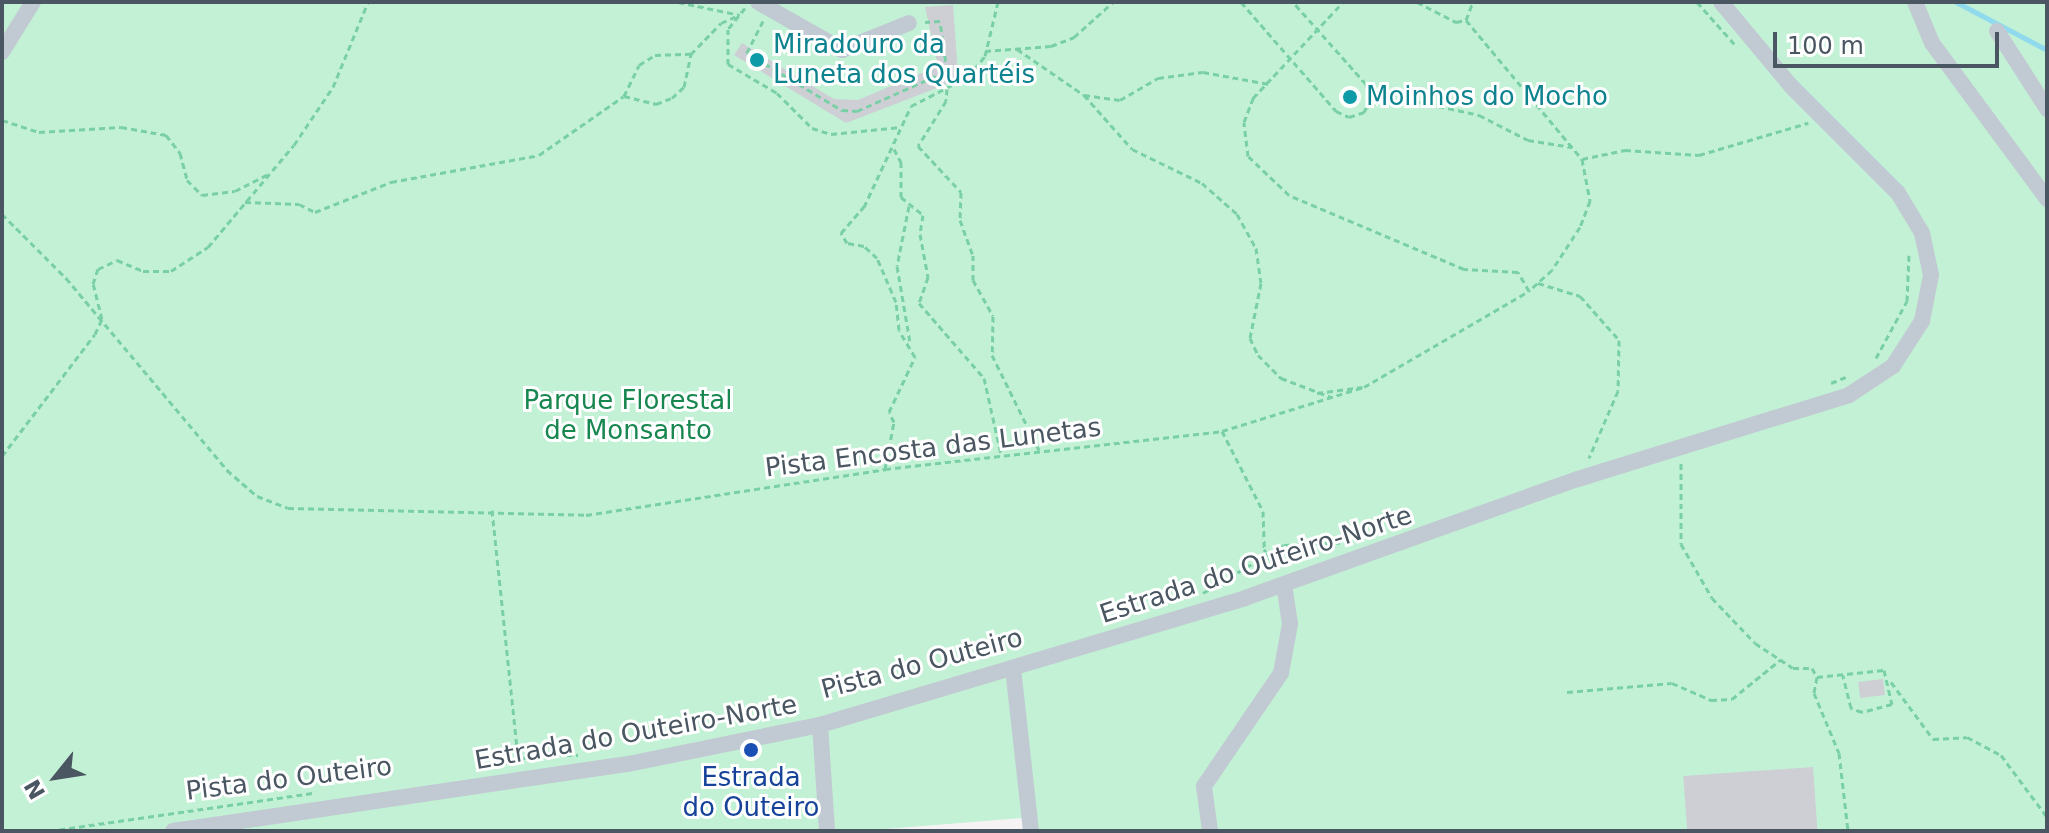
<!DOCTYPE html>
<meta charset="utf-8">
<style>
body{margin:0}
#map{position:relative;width:2049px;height:833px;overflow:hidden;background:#f5f3f3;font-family:"DejaVu Sans",sans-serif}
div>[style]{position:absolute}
.green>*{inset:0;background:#c3f1d5}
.stream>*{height:5px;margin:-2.5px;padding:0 2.5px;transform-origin:2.5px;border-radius:2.5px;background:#90daee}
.building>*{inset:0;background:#cdcfd5;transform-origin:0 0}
.path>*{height:3px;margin-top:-1.5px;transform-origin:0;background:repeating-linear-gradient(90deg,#7ad0a6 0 6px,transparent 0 10px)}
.minor>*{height:16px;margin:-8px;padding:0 8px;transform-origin:8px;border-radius:8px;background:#c1cad2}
.dots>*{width:22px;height:22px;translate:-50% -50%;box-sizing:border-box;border:4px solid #fff;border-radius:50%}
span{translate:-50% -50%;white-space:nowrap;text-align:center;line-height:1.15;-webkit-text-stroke:6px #fff;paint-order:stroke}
.culture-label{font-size:26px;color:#0d838f}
.left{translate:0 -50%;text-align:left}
.park-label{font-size:26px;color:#17864f}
.street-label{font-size:26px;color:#4a5661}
.transit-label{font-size:26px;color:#164399}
.frame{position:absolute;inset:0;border:4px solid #4a5661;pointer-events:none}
.north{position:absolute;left:16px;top:737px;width:80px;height:80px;-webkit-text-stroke:6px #fff;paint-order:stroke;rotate:240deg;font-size:22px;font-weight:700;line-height:32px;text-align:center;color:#4a5661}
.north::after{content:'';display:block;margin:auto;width:28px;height:36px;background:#4a5661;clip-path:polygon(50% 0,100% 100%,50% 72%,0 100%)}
.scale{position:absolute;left:1773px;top:32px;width:226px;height:36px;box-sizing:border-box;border:4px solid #4a5661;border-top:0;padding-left:10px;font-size:24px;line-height:28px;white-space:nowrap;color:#4a5661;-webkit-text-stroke:6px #fff;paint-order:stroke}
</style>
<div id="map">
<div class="green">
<div style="clip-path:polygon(2px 2px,2047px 2px,2047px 831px,1025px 831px,1022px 818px,862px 831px,2px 831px)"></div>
</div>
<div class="stream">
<div style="left:1956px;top:2px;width:103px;rotate:27.8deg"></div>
</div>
<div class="building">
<div style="clip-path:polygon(953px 5px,958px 74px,950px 83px,846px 123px,734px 55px,742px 43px,834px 99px,858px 100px,938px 66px,925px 7px)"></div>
<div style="left:1883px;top:679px;width:16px;height:25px;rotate:83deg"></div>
<div style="left:1813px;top:767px;width:64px;height:130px;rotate:86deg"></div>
</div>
<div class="path">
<div style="left:678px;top:2px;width:63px;rotate:11.8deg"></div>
<div style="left:1241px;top:2px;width:145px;rotate:48.9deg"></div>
<div style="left:1336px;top:111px;width:14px;rotate:25deg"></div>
<div style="left:1349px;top:117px;width:16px;rotate:-18deg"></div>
<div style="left:1364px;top:112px;width:16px;rotate:-63deg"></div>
<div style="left:1371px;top:98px;width:15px;rotate:-110deg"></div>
<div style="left:1366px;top:84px;width:110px;rotate:-131.7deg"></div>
<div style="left:1417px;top:2px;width:44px;rotate:27.1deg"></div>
<div style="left:1456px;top:22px;width:10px;rotate:-11deg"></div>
<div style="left:1466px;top:20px;width:19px;rotate:-69deg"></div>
<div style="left:1697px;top:2px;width:60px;rotate:48.4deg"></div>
<div style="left:745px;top:8px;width:27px;rotate:129deg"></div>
<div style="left:728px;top:29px;width:35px;rotate:90deg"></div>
<div style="left:728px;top:64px;width:57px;rotate:30.6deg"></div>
<div style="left:777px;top:93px;width:49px;rotate:45deg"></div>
<div style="left:812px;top:128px;width:20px;rotate:18deg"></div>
<div style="left:831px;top:134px;width:70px;rotate:-5.7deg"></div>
<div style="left:1466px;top:20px;width:181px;rotate:50.2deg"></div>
<div style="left:1582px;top:159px;width:43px;rotate:79.2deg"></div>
<div style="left:1590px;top:201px;width:28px;rotate:111deg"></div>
<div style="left:1580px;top:227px;width:51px;rotate:123.1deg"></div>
<div style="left:1552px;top:270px;width:31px;rotate:138deg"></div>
<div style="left:763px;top:21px;width:36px;rotate:117deg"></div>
<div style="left:747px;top:53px;width:111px;rotate:31deg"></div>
<div style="left:842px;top:110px;width:15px;rotate:4deg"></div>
<div style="left:857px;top:111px;width:98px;rotate:-24deg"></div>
<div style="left:947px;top:71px;width:50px;rotate:-98deg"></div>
<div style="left:940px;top:21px;width:15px;rotate:176deg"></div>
<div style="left:1017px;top:49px;width:81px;rotate:34.5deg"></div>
<div style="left:1084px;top:95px;width:36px;rotate:8deg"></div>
<div style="left:1120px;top:100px;width:44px;rotate:-30.1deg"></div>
<div style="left:1158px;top:78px;width:45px;rotate:-7.6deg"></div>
<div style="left:1203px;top:72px;width:67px;rotate:10.3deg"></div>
<div style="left:985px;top:51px;width:66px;rotate:-4.3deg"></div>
<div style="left:1051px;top:46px;width:25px;rotate:-21deg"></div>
<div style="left:1074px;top:37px;width:52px;rotate:-41.9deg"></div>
<div style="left:947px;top:89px;width:12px;rotate:95deg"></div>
<div style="left:946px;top:101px;width:53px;rotate:121.9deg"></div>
<div style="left:918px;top:146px;width:63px;rotate:46.9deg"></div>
<div style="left:961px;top:192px;width:28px;rotate:92deg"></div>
<div style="left:960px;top:220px;width:37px;rotate:70deg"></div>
<div style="left:973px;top:255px;width:25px;rotate:90deg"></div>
<div style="left:973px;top:280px;width:41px;rotate:60.9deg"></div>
<div style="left:993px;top:316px;width:39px;rotate:91deg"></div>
<div style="left:992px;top:355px;width:106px;rotate:63.7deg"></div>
<div style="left:1370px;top:91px;width:112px;rotate:12.4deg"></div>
<div style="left:1479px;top:115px;width:55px;rotate:27deg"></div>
<div style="left:1528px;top:140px;width:44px;rotate:9.2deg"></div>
<div style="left:1084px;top:95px;width:72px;rotate:48.4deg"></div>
<div style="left:1132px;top:149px;width:78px;rotate:25.9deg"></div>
<div style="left:1202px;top:183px;width:47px;rotate:41.5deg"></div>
<div style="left:1237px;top:214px;width:39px;rotate:61deg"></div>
<div style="left:1256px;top:248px;width:35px;rotate:82deg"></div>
<div style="left:1261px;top:283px;width:56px;rotate:101.3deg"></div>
<div style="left:1250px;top:338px;width:19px;rotate:65deg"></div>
<div style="left:1258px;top:355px;width:33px;rotate:45deg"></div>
<div style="left:1281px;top:378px;width:53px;rotate:20.8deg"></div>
<div style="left:624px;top:96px;width:33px;rotate:14deg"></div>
<div style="left:656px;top:104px;width:17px;rotate:-21deg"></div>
<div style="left:672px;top:98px;width:16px;rotate:-43deg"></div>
<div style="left:684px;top:87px;width:34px;rotate:-78deg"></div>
<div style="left:691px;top:54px;width:43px;rotate:-45.9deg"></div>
<div style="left:721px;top:23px;width:20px;rotate:-24deg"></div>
<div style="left:2px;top:120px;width:39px;rotate:18deg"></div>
<div style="left:39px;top:132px;width:82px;rotate:-3.5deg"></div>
<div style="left:121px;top:127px;width:46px;rotate:10.1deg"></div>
<div style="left:166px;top:135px;width:23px;rotate:52deg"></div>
<div style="left:180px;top:153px;width:28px;rotate:75deg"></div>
<div style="left:187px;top:180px;width:21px;rotate:45deg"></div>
<div style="left:202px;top:195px;width:33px;rotate:-7deg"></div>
<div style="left:235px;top:191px;width:36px;rotate:-27deg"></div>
<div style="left:894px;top:149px;width:15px;rotate:62deg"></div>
<div style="left:901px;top:162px;width:35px;rotate:90deg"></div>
<div style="left:901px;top:197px;width:28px;rotate:39deg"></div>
<div style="left:923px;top:215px;width:19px;rotate:99deg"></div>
<div style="left:920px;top:234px;width:44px;rotate:79.5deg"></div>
<div style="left:928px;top:277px;width:28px;rotate:109deg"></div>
<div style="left:919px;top:303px;width:99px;rotate:49.1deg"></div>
<div style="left:984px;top:378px;width:78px;rotate:77.4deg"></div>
<div style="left:1582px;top:159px;width:44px;rotate:-11.8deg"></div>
<div style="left:1625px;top:150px;width:74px;rotate:3.9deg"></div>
<div style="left:1699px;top:155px;width:114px;rotate:-16.4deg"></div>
<div style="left:245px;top:202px;width:54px;rotate:2.1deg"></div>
<div style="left:299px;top:204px;width:18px;rotate:27deg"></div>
<div style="left:315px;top:212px;width:82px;rotate:-21.5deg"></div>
<div style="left:391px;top:182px;width:150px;rotate:-10.3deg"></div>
<div style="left:539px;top:155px;width:103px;rotate:-34.8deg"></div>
<div style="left:624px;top:96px;width:34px;rotate:-64deg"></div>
<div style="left:639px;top:65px;width:19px;rotate:-32deg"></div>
<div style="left:655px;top:55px;width:36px;rotate:-2deg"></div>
<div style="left:909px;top:206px;width:61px;rotate:101.3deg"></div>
<div style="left:897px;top:266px;width:77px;rotate:80.3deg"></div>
<div style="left:2px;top:214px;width:91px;rotate:45deg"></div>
<div style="left:66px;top:278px;width:251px;rotate:50deg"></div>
<div style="left:227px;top:470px;width:40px;rotate:41deg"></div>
<div style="left:257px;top:496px;width:33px;rotate:21deg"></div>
<div style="left:288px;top:508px;width:298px;rotate:1.3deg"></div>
<div style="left:586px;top:515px;width:303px;rotate:-8.7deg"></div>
<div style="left:885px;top:469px;width:339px;rotate:-6.4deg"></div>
<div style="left:1222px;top:431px;width:149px;rotate:-17.2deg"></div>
<div style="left:1364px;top:387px;width:191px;rotate:-30.2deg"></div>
<div style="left:1529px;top:291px;width:22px;rotate:-120deg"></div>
<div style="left:1518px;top:272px;width:54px;rotate:-176.8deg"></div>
<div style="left:1464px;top:269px;width:190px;rotate:-157.1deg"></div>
<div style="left:1289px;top:195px;width:57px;rotate:-136.4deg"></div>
<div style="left:1248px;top:156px;width:34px;rotate:-97deg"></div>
<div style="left:1244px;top:122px;width:26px;rotate:-69deg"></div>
<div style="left:1253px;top:98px;width:132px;rotate:-46.8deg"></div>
<div style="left:1538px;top:283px;width:44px;rotate:17.2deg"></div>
<div style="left:1580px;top:296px;width:59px;rotate:48.4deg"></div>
<div style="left:1619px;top:340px;width:51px;rotate:91.1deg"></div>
<div style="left:1618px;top:391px;width:73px;rotate:113.4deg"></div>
<div style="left:1876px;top:358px;width:65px;rotate:-61.5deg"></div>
<div style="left:1907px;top:301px;width:47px;rotate:-87.6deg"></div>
<div style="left:1831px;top:383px;width:16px;rotate:-22deg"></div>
<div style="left:1317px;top:393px;width:46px;rotate:-7.4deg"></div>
<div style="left:1222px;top:431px;width:90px;rotate:62.9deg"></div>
<div style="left:1263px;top:511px;width:38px;rotate:88deg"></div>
<div style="left:1264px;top:549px;width:23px;rotate:59deg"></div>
<div style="left:2px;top:456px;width:153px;rotate:-52.7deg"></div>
<div style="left:95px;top:334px;width:17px;rotate:-65deg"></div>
<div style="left:102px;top:319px;width:36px;rotate:-104deg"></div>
<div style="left:93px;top:284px;width:16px;rotate:-72deg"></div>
<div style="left:98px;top:269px;width:21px;rotate:-25deg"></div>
<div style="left:117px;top:260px;width:28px;rotate:23deg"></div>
<div style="left:143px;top:271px;width:28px"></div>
<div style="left:171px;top:271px;width:44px;rotate:-33deg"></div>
<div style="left:208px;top:247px;width:133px;rotate:-49.9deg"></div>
<div style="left:294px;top:145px;width:70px;rotate:-56.1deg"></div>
<div style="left:333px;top:87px;width:92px;rotate:-67.6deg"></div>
<div style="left:1681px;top:463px;width:81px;rotate:90deg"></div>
<div style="left:1681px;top:544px;width:62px;rotate:60.1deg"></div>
<div style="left:1712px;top:598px;width:62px;rotate:46.3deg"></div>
<div style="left:1755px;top:643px;width:45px;rotate:33.3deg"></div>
<div style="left:1793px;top:668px;width:19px"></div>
<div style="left:1812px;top:668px;width:10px;rotate:61deg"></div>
<div style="left:1817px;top:677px;width:16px;rotate:101deg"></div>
<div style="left:1814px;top:693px;width:65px;rotate:67.4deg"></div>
<div style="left:1839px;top:753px;width:79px;rotate:83.4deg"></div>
<div style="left:885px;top:469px;width:48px;rotate:-79.2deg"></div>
<div style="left:894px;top:422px;width:11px;rotate:-117deg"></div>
<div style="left:889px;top:412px;width:61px;rotate:-64.7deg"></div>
<div style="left:915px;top:357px;width:31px;rotate:-121deg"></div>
<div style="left:899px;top:330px;width:28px;rotate:-96deg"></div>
<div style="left:896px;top:302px;width:48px;rotate:-113.4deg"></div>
<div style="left:877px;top:258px;width:18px;rotate:-137deg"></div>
<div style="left:864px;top:246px;width:17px;rotate:-170deg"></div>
<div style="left:847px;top:243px;width:12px;rotate:-121deg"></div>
<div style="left:841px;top:233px;width:35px;rotate:-49deg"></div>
<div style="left:864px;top:207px;width:111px;rotate:-65deg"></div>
<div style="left:911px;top:106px;width:64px;rotate:-27deg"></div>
<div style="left:968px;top:77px;width:27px;rotate:-51deg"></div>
<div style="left:985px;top:56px;width:56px;rotate:-76.5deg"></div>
<div style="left:492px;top:510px;width:250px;rotate:84deg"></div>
<div style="left:1203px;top:593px;width:94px;rotate:-30.7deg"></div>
<div style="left:1284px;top:545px;width:69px;rotate:-2.5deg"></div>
<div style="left:1817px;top:677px;width:67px;rotate:-6deg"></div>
<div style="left:1884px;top:670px;width:35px;rotate:77deg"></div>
<div style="left:1892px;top:704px;width:31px;rotate:165deg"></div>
<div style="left:1862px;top:712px;width:12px;rotate:-160deg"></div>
<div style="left:1851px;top:708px;width:34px;rotate:-104deg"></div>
<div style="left:1891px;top:682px;width:71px;rotate:53.6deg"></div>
<div style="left:1933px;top:739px;width:34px;rotate:-3deg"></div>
<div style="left:1967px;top:737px;width:38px;rotate:28deg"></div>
<div style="left:2001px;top:755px;width:77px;rotate:53.4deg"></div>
<div style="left:1567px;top:692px;width:105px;rotate:-4.9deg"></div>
<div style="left:1672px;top:683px;width:43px;rotate:23.6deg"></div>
<div style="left:1711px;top:700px;width:21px;rotate:-3deg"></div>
<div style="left:1732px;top:699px;width:62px;rotate:-39.1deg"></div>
<div style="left:491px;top:767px;width:47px;rotate:-14.9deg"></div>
<div style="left:536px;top:755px;width:42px"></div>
<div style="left:935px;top:829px;width:2px;rotate:90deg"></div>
<div style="left:49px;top:831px;width:268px;rotate:-8.2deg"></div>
</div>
<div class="minor">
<div style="left:758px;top:2px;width:97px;rotate:29.7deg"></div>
<div style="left:842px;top:50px;width:72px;rotate:-21.9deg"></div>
<div style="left:1915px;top:2px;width:44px;rotate:67.5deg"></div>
<div style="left:1932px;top:43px;width:194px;rotate:53.6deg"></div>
<div style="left:1997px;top:31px;width:93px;rotate:57.3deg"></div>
<div style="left:2px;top:52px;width:59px;rotate:-58.2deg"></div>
<div style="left:1013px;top:668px;width:164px;rotate:83.7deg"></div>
<div style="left:820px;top:725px;width:106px;rotate:86.2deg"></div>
<div style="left:173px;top:831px;width:460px;rotate:-8.4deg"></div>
<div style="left:628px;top:764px;width:196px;rotate:-11.5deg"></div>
<div style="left:820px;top:725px;width:444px;rotate:-16.6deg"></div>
<div style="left:1245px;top:598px;width:354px;rotate:-19.7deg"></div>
<div style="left:1578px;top:479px;width:284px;rotate:-17.2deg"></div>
<div style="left:1849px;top:395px;width:53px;rotate:-33.4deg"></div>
<div style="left:1893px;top:366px;width:54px;rotate:-57.2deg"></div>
<div style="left:1922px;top:321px;width:47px;rotate:-78.9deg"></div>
<div style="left:1931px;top:275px;width:43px;rotate:-102.1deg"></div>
<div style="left:1922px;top:233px;width:47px;rotate:-121deg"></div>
<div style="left:1898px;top:193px;width:151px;rotate:-135deg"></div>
<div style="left:1791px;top:86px;width:109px;rotate:-129.8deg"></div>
<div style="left:1210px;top:831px;width:45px;rotate:-97.6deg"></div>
<div style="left:1204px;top:786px;width:137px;rotate:-55.7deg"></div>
<div style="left:1281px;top:673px;width:50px;rotate:-79.6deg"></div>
<div style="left:1290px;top:624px;width:40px;rotate:-98.5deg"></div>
</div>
<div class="dots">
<div style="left:757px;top:60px;background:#0f9aa8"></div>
<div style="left:1350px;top:97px;background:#0f9aa8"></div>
<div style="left:751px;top:750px;background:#1a4fb4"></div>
</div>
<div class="culture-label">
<span class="left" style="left:773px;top:60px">Miradouro da<br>Luneta dos Quartéis</span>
<span class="left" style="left:1366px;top:97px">Moinhos do Mocho</span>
</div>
<div class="park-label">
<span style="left:628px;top:416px">Parque Florestal<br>de Monsanto</span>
</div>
<div class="street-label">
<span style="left:933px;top:448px;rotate:-7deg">Pista Encosta das Lunetas</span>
<span style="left:1256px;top:565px;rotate:-18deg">Estrada do Outeiro-Norte</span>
<span style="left:922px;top:664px;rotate:-15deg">Pista do Outeiro</span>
<span style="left:636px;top:733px;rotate:-10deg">Estrada do Outeiro-Norte</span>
<span style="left:289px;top:779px;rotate:-7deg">Pista do Outeiro</span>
</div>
<div class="transit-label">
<span style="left:751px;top:793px">Estrada<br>do Outeiro</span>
</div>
<div class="frame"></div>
<div class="north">N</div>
<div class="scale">100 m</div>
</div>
